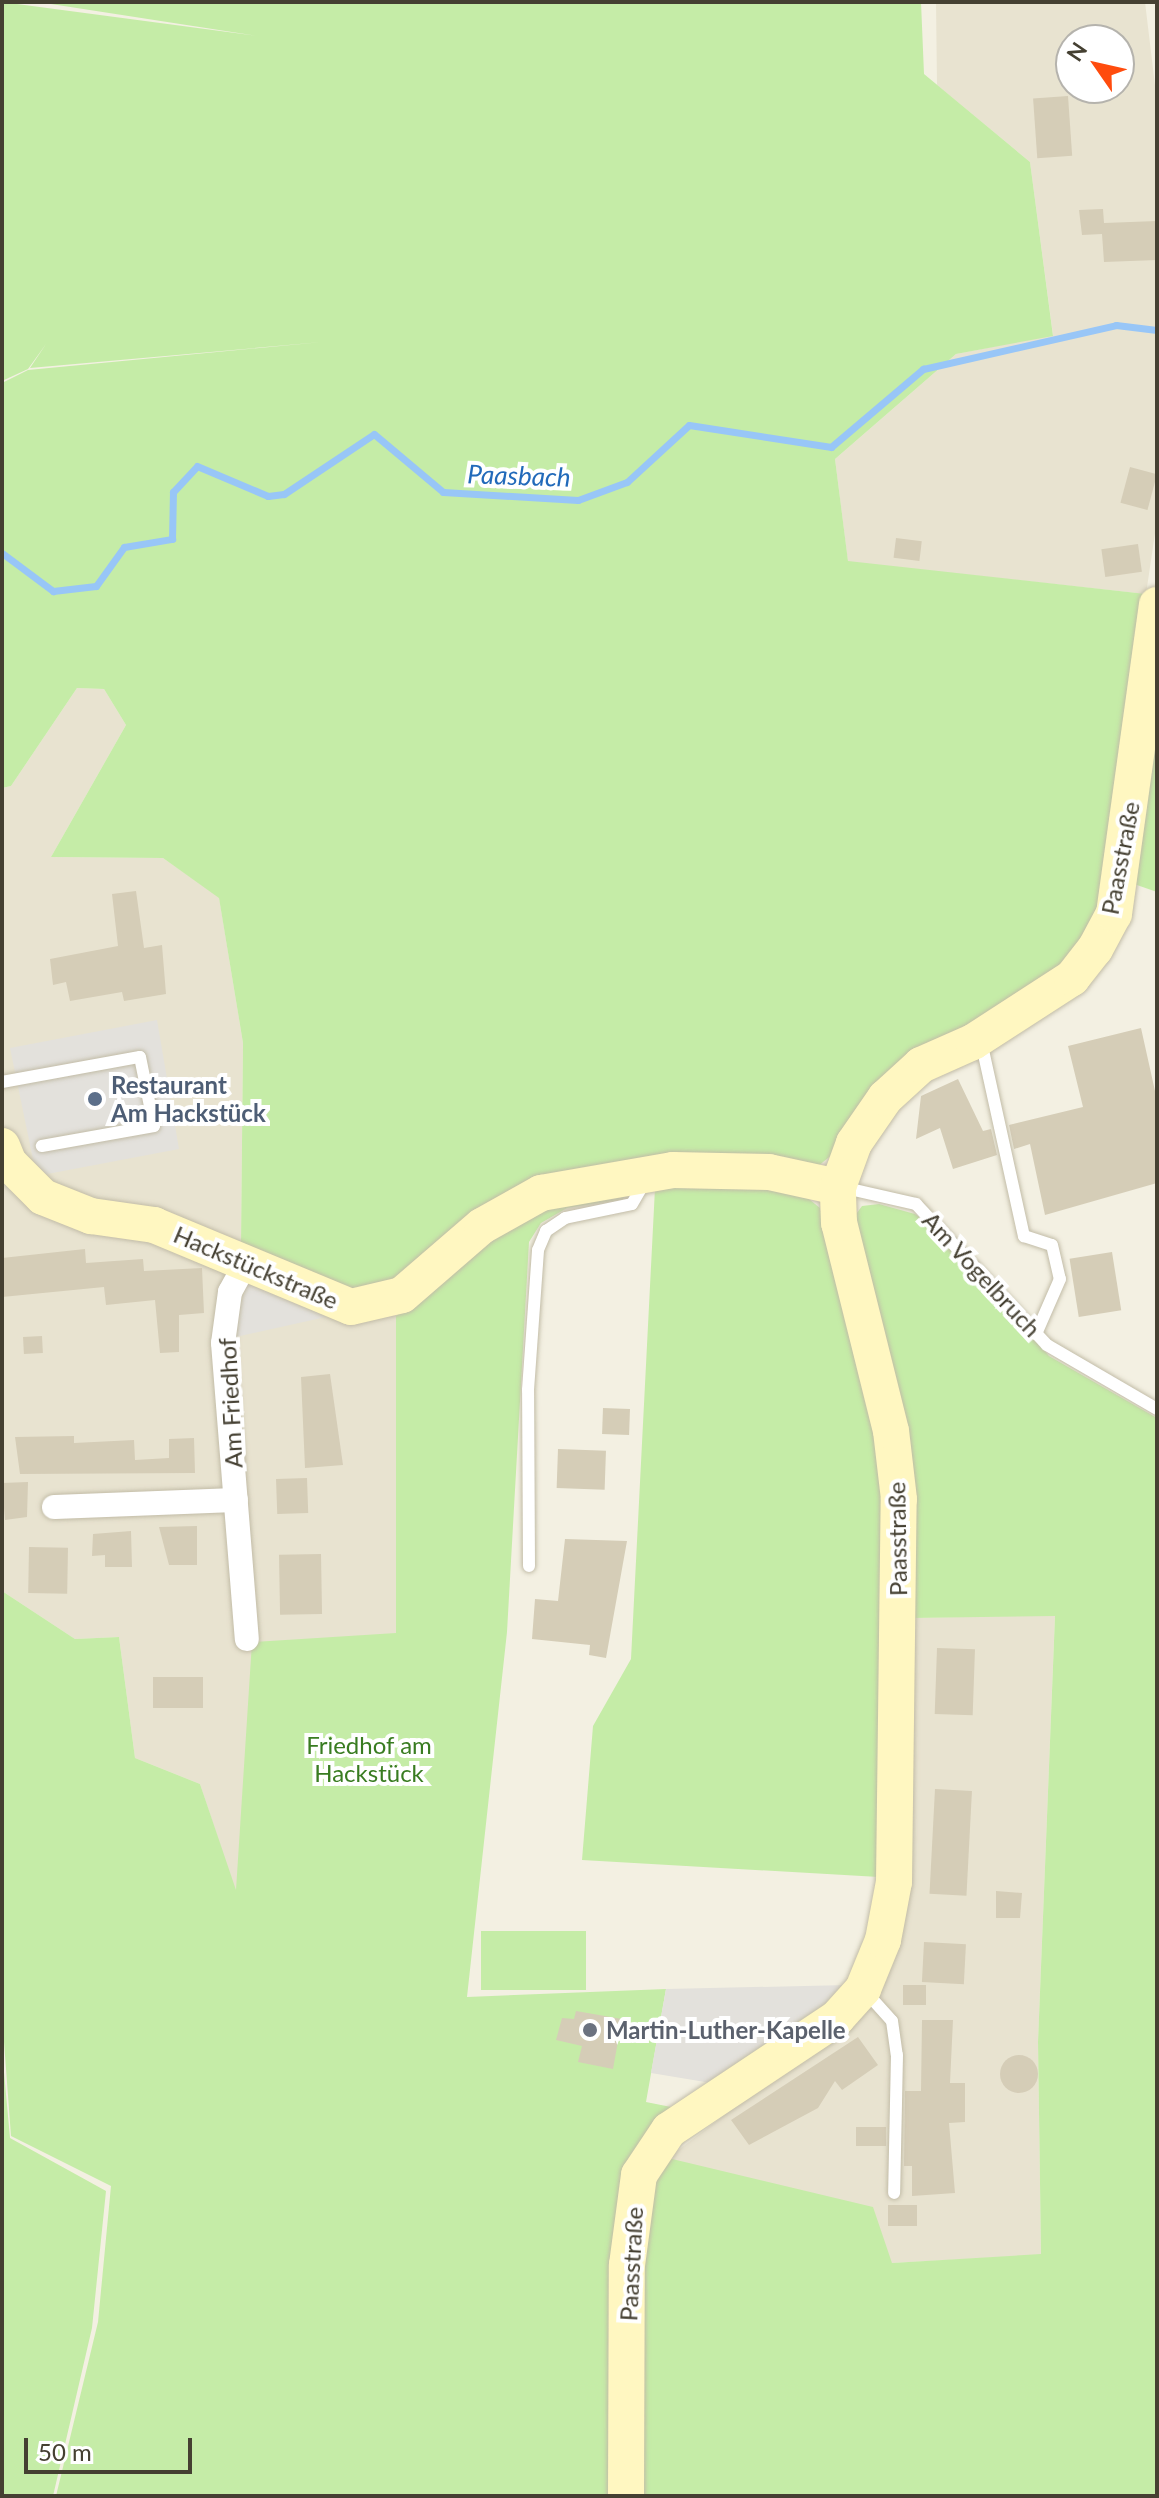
<!DOCTYPE html>
<meta charset="utf-8">
<style>
body{margin:0}
#map{position:relative;width:1159px;height:2498px;overflow:hidden;background:#f3f0e2;font-family:Lato,sans-serif}
div>[style]{position:absolute}
.residential>*{inset:0;background:#e8e3d0}
.green>*{inset:0;background:#c5eca7;transform-origin:0 0}
.parking>*{inset:0;background:#e3e1dc}
.stream>*{height:7px;margin:-3.5px;padding:0 3.5px;transform-origin:3.5px;border-radius:3.5px;background:#98c6f7}
.building>*{inset:0;background:#d5cdb7;transform-origin:0 0}
.round{border-radius:50%}
.roads{filter:drop-shadow(0 0 2px #c2bca7) drop-shadow(0 0 2px #c2bca7)}
.lane>*{height:12px;margin:-6px;padding:0 6px;transform-origin:6px;border-radius:6px;background:#fff}
.street>*{height:24px;margin:-12px;padding:0 12px;transform-origin:12px;border-radius:12px;background:#fff}
.secondary>*{height:36px;margin:-18px;padding:0 18px;transform-origin:18px;border-radius:18px;background:#fff7c1}
.dots>*{width:22px;height:22px;translate:-50% -50%;box-sizing:border-box;border:4px solid #fff;border-radius:50%}
span{translate:-50% -50%;white-space:nowrap;text-align:center;line-height:1.15;-webkit-text-stroke:8px #fff;paint-order:stroke}
.street-label{font-size:24px;color:#454032}
.service-label{font-size:24px;color:#4e5e75;font-weight:700}
.left{translate:0 -50%;text-align:left}
.park-label{font-size:24px;color:#397c21}
.worship-label{font-size:24px;color:#5b616d;font-weight:700}
.water-label{font-size:26px;color:#226aba;font-style:italic}
.frame{position:absolute;inset:0;border:4px solid #454032;pointer-events:none}
.north{position:absolute;left:1055px;top:24px;width:80px;height:80px;box-sizing:border-box;background:#fff;border:2px solid #b5b3ad;border-radius:50%;rotate:304deg;font-size:22px;font-weight:700;line-height:32px;text-align:center;color:#454032}
.north::after{content:'';display:block;margin:auto;width:28px;height:36px;background:#ff4c0e;clip-path:polygon(50% 0,100% 100%,50% 72%,0 100%)}
.scale{position:absolute;left:24px;top:2438px;width:168px;height:36px;box-sizing:border-box;border:4px solid #454032;border-top:0;padding-left:10px;font-size:24px;line-height:28px;white-space:nowrap;color:#454032;-webkit-text-stroke:6px #fff;paint-order:stroke}
</style>
<div id="map">
<div class="residential">
<div style="clip-path:polygon(evenodd,936px 2px,1145px 2px,1157px 102px,1157px 520px,1146px 594px,848px 562px,835px 459px,956px 354px,1053px 335px,1030px 162px,937px 85px,936px 2px,1071px 40px,1119px 40px,1119px 88px,1071px 88px,1071px 40px)"></div>
<div style="clip-path:polygon(77px 688px,104px 689px,126px 725px,51px 857px,163px 858px,219px 897px,243px 1043px,241px 1243px,396px 1288px,396px 1633px,236px 1893px,200px 1784px,135px 1758px,119px 1637px,75px 1639px,2px 1591px,2px 788px,11px 786px)"></div>
<div style="clip-path:polygon(1055px 1615px,1038px 2042px,1041px 2255px,892px 2263px,668px 2158px,860px 2012px,912px 1618px)"></div>
</div>
<div class="green">
<div style="clip-path:polygon(2px 2px,257px 36px,38px 2px,921px 2px,924px 74px,1030px 162px,1053px 336px,956px 354px,835px 459px,848px 561px,1146px 594px,1121px 804px,1089px 945px,817px 1167px,594px 1172px,396px 1288px,344px 1295px,241px 1243px,243px 1043px,219px 898px,163px 858px,51px 857px,126px 725px,104px 689px,77px 688px,11px 786px,2px 788px,2px 383px,28px 370px,322px 342px,30px 368px,46px 344px,28px 369px,2px 381px)"></div>
<div style="clip-path:polygon(1151px 743px,1157px 743px,1157px 892px,1134px 884px)"></div>
<div style="clip-path:polygon(753px 1185px,804px 1195px,820px 1208px,867px 1373px,887px 1508px,879px 1877px,582px 1860px,593px 1726px,631px 1659px,655px 1188px)"></div>
<div style="clip-path:polygon(634px 1186px,623px 1199px,567px 1208px,541px 1223px,529px 1242px,507px 1632px,467px 1997px,666px 1989px,646px 2102px,681px 2109px,652px 2134px,615px 2496px,56px 2496px,98px 2322px,111px 2186px,11px 2136px,2px 2015px,2px 1591px,75px 1639px,119px 1637px,135px 1758px,200px 1784px,236px 1890px,252px 1642px,396px 1633px,396px 1316px,519px 1215px)"></div>
<div style="clip-path:polygon(879px 1204px,915px 1214px,950px 1240px,1049px 1356px,1157px 1418px,1157px 2496px,636px 2496px,636px 2366px,650px 2175px,668px 2158px,873px 2207px,892px 2263px,1041px 2254px,1038px 2042px,1055px 1616px,912px 1618px,851px 1221px,862px 1206px)"></div>
<div style="left:586px;top:1931px;width:59px;height:105px;rotate:90deg"></div>
<div style="clip-path:polygon(2px 2050px,10px 2138px,106px 2191px,92px 2328px,53px 2496px,2px 2496px)"></div>
</div>
<div class="parking">
<div style="clip-path:polygon(157px 1020px,179px 1149px,42px 1175px,35px 1169px,10px 1048px)"></div>
<div style="clip-path:polygon(250px 1273px,344px 1313px,231px 1338px)"></div>
<div style="clip-path:polygon(848px 1985px,813px 2021px,717px 2084px,651px 2073px,666px 1989px)"></div>
</div>
<div class="stream">
<div style="left:2px;top:553px;width:64px;rotate:36.7deg"></div>
<div style="left:53px;top:591px;width:43px;rotate:-6.6deg"></div>
<div style="left:96px;top:586px;width:48px;rotate:-54.3deg"></div>
<div style="left:124px;top:547px;width:49px;rotate:-9.5deg"></div>
<div style="left:172px;top:539px;width:47px;rotate:-88.8deg"></div>
<div style="left:173px;top:492px;width:35px;rotate:-47deg"></div>
<div style="left:197px;top:466px;width:77px;rotate:22.9deg"></div>
<div style="left:268px;top:496px;width:16px;rotate:-7deg"></div>
<div style="left:284px;top:494px;width:108px;rotate:-33.7deg"></div>
<div style="left:374px;top:434px;width:90px;rotate:40deg"></div>
<div style="left:443px;top:492px;width:135px;rotate:3.4deg"></div>
<div style="left:578px;top:500px;width:52px;rotate:-20.2deg"></div>
<div style="left:627px;top:482px;width:84px;rotate:-42.6deg"></div>
<div style="left:689px;top:425px;width:144px;rotate:8.8deg"></div>
<div style="left:831px;top:447px;width:121px;rotate:-40.3deg"></div>
<div style="left:923px;top:369px;width:198px;rotate:-12.8deg"></div>
<div style="left:1116px;top:325px;width:41px;rotate:7deg"></div>
</div>
<div class="building">
<div style="left:1068px;top:96px;width:60px;height:35px;rotate:86deg"></div>
<div style="clip-path:polygon(1103px 209px,1104px 223px,1157px 221px,1157px 260px,1104px 262px,1102px 234px,1082px 235px,1079px 210px)"></div>
<div style="left:1130px;top:467px;width:28px;height:37px;rotate:15deg"></div>
<div style="left:896px;top:538px;width:26px;height:20px;rotate:7deg"></div>
<div style="left:1138px;top:544px;width:28px;height:37px;rotate:82deg"></div>
<div style="clip-path:polygon(136px 891px,144px 948px,162px 945px,166px 994px,124px 1001px,122px 992px,70px 1001px,66px 982px,53px 985px,50px 959px,118px 946px,112px 894px)"></div>
<div style="clip-path:polygon(1141px 1028px,1157px 1100px,1157px 1183px,1045px 1215px,1030px 1144px,1014px 1149px,1009px 1125px,1083px 1107px,1068px 1046px)"></div>
<div style="clip-path:polygon(958px 1079px,983px 1131px,991px 1129px,997px 1155px,953px 1169px,940px 1128px,916px 1139px,921px 1096px)"></div>
<div style="clip-path:polygon(85px 1249px,86px 1263px,143px 1259px,144px 1271px,202px 1268px,204px 1313px,179px 1315px,179px 1352px,160px 1353px,155px 1300px,106px 1305px,104px 1287px,2px 1297px,2px 1258px)"></div>
<div style="left:1112px;top:1252px;width:59px;height:43px;rotate:81deg"></div>
<div style="left:42px;top:1336px;width:17px;height:19px;rotate:87deg"></div>
<div style="clip-path:polygon(330px 1374px,343px 1465px,305px 1468px,301px 1377px)"></div>
<div style="left:603px;top:1408px;width:27px;height:26px;rotate:2deg"></div>
<div style="clip-path:polygon(74px 1436px,74px 1443px,134px 1440px,135px 1460px,169px 1458px,169px 1439px,194px 1438px,195px 1473px,20px 1474px,15px 1437px)"></div>
<div style="left:558px;top:1449px;width:48px;height:39px;rotate:2deg"></div>
<div style="left:307px;top:1478px;width:35px;height:31px;rotate:88deg"></div>
<div style="clip-path:polygon(28px 1482px,27px 1517px,5px 1520px,2px 1483px)"></div>
<div style="clip-path:polygon(197px 1526px,197px 1565px,169px 1565px,159px 1527px)"></div>
<div style="clip-path:polygon(131px 1531px,132px 1567px,105px 1567px,105px 1555px,92px 1556px,93px 1534px)"></div>
<div style="clip-path:polygon(565px 1539px,627px 1541px,606px 1658px,589px 1655px,590px 1645px,532px 1639px,535px 1599px,558px 1601px)"></div>
<div style="left:29px;top:1547px;width:39px;height:46px;rotate:1deg"></div>
<div style="left:321px;top:1554px;width:60px;height:42px;rotate:89deg"></div>
<div style="left:937px;top:1648px;width:38px;height:66px;rotate:2deg"></div>
<div style="left:153px;top:1677px;width:50px;height:31px"></div>
<div style="left:935px;top:1789px;width:37px;height:105px;rotate:3deg"></div>
<div style="clip-path:polygon(996px 1891px,1022px 1893px,1020px 1918px,996px 1918px)"></div>
<div style="left:924px;top:1942px;width:42px;height:40px;rotate:3deg"></div>
<div style="left:903px;top:1985px;width:23px;height:20px"></div>
<div style="clip-path:polygon(576px 2011px,622px 2019px,613px 2069px,578px 2062px,582px 2046px,556px 2040px,562px 2018px,574px 2019px)"></div>
<div style="clip-path:polygon(922px 2020px,953px 2020px,950px 2083px,965px 2083px,965px 2122px,949px 2123px,955px 2193px,912px 2196px,912px 2166px,904px 2166px,905px 2091px,921px 2091px)"></div>
<div style="clip-path:polygon(858px 2037px,878px 2065px,842px 2090px,835px 2081px,818px 2108px,749px 2145px,731px 2120px)"></div>
<div class="round" style="left:1000px;top:2055px;width:38px;height:38px"></div>
<div style="left:886px;top:2127px;width:19px;height:30px;rotate:90deg"></div>
<div style="left:888px;top:2205px;width:29px;height:21px"></div>
</div>
<div class="roads">
<div class="lane">
<div style="left:981px;top:1041px;width:200px;rotate:77.6deg"></div>
<div style="left:1024px;top:1236px;width:29px;rotate:18deg"></div>
<div style="left:1052px;top:1245px;width:35px;rotate:77deg"></div>
<div style="left:1060px;top:1279px;width:60px;rotate:113.6deg"></div>
<div style="left:2px;top:1082px;width:140px;rotate:-10.3deg"></div>
<div style="left:140px;top:1057px;width:70px;rotate:78.5deg"></div>
<div style="left:154px;top:1126px;width:114px;rotate:169.9deg"></div>
<div style="left:841px;top:1187px;width:77px;rotate:12.8deg"></div>
<div style="left:916px;top:1204px;width:192px;rotate:47.1deg"></div>
<div style="left:1047px;top:1345px;width:127px;rotate:30.2deg"></div>
<div style="left:529px;top:1566px;width:176px;rotate:-90.3deg"></div>
<div style="left:528px;top:1390px;width:140px;rotate:-85.9deg"></div>
<div style="left:538px;top:1250px;width:21px;rotate:-67deg"></div>
<div style="left:546px;top:1231px;width:23px;rotate:-34deg"></div>
<div style="left:565px;top:1218px;width:68px;rotate:-11.8deg"></div>
<div style="left:632px;top:1204px;width:28px;rotate:-60deg"></div>
<div style="left:865px;top:1991px;width:40px;rotate:48deg"></div>
<div style="left:892px;top:2021px;width:34px;rotate:82deg"></div>
<div style="left:897px;top:2055px;width:138px;rotate:91.2deg"></div>
</div>
<div class="street">
<div style="left:246px;top:1263px;width:33px;rotate:119deg"></div>
<div style="left:230px;top:1292px;width:51px;rotate:97.8deg"></div>
<div style="left:223px;top:1343px;width:297px;rotate:85.4deg"></div>
<div style="left:54px;top:1507px;width:182px;rotate:-2.2deg"></div>
</div>
<div class="secondary">
<div style="left:2px;top:1146px;width:18px;rotate:68deg"></div>
<div style="left:9px;top:1163px;width:48px;rotate:45deg"></div>
<div style="left:43px;top:1197px;width:52px;rotate:21.6deg"></div>
<div style="left:91px;top:1216px;width:64px;rotate:8.1deg"></div>
<div style="left:154px;top:1225px;width:213px;rotate:22.6deg"></div>
<div style="left:351px;top:1307px;width:52px;rotate:-13.2deg"></div>
<div style="left:402px;top:1295px;width:106px;rotate:-40.8deg"></div>
<div style="left:482px;top:1226px;width:68px;rotate:-29.2deg"></div>
<div style="left:541px;top:1193px;width:134px;rotate:-9.9deg"></div>
<div style="left:673px;top:1170px;width:96px;rotate:1.2deg"></div>
<div style="left:769px;top:1172px;width:71px;rotate:12.3deg"></div>
<div style="left:626px;top:2496px;width:231px;rotate:-89.8deg"></div>
<div style="left:627px;top:2265px;width:91px;rotate:-82.4deg"></div>
<div style="left:639px;top:2175px;width:54px;rotate:-56.3deg"></div>
<div style="left:669px;top:2130px;width:202px;rotate:-33.7deg"></div>
<div style="left:837px;top:2018px;width:39px;rotate:-48deg"></div>
<div style="left:863px;top:1989px;width:53px;rotate:-67.8deg"></div>
<div style="left:883px;top:1940px;width:59px;rotate:-79.3deg"></div>
<div style="left:894px;top:1882px;width:383px;rotate:-89.3deg"></div>
<div style="left:899px;top:1499px;width:68px;rotate:-96.7deg"></div>
<div style="left:891px;top:1431px;width:214px;rotate:-104deg"></div>
<div style="left:839px;top:1223px;width:36px;rotate:-92deg"></div>
<div style="left:838px;top:1187px;width:47px;rotate:-70deg"></div>
<div style="left:854px;top:1143px;width:55px;rotate:-55.4deg"></div>
<div style="left:885px;top:1098px;width:49px;rotate:-42.5deg"></div>
<div style="left:921px;top:1065px;width:57px;rotate:-23.9deg"></div>
<div style="left:973px;top:1042px;width:118px;rotate:-32.9deg"></div>
<div style="left:1072px;top:978px;width:37px;rotate:-52deg"></div>
<div style="left:1095px;top:949px;width:40px;rotate:-62deg"></div>
<div style="left:1114px;top:914px;width:312px;rotate:-82.1deg"></div>
</div>
</div>
<div class="dots">
<div style="left:95px;top:1099px;background:#5c6f8a"></div>
<div style="left:590px;top:2030px;background:#6b7280"></div>
</div>
<div class="street-label">
<span style="left:1120px;top:858px;rotate:-79deg">Paasstraße</span>
<span style="left:256px;top:1267px;rotate:23deg">Hackstückstraße</span>
<span style="left:982px;top:1274px;rotate:47deg">Am Vogelbruch</span>
<span style="left:230px;top:1403px;rotate:-93deg">Am Friedhof</span>
<span style="left:897px;top:1539px;rotate:-91deg">Paasstraße</span>
<span style="left:631px;top:2264px;rotate:-87deg">Paasstraße</span>
</div>
<div class="service-label">
<span class="left" style="left:111px;top:1099px">Restaurant<br>Am Hackstück</span>
</div>
<div class="park-label">
<span style="left:369px;top:1759px">Friedhof am<br>Hackstück</span>
</div>
<div class="worship-label">
<span class="left" style="left:606px;top:2030px">Martin-Luther-Kapelle</span>
</div>
<div class="water-label">
<span style="left:519px;top:476px;rotate:2deg">Paasbach</span>
</div>
<div class="frame"></div>
<div class="north">N</div>
<div class="scale">50 m</div>
</div>
